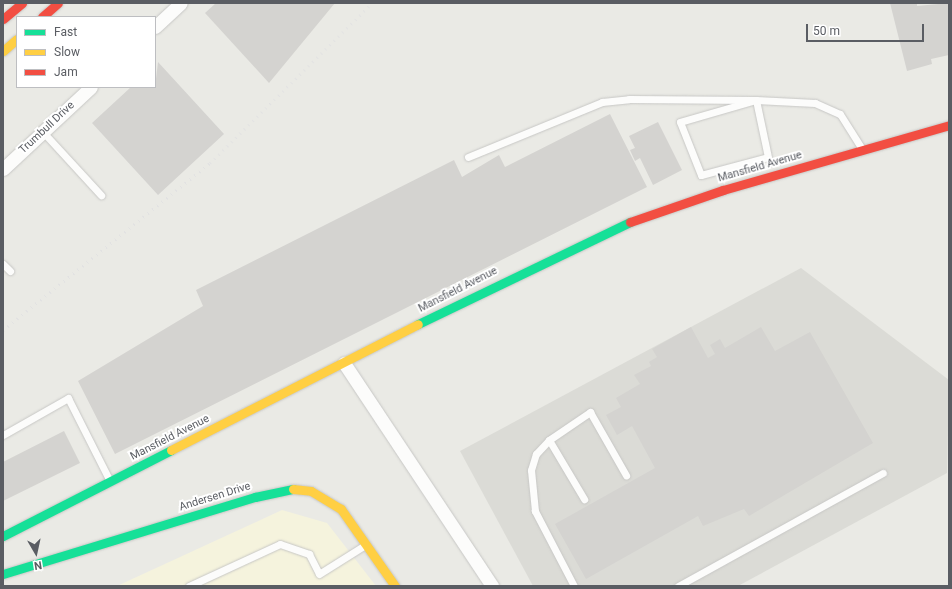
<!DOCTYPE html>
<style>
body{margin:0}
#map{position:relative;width:952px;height:589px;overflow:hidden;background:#eaeae5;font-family:Roboto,sans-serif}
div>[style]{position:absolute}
.commercial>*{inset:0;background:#f5f3dd}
.industrial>*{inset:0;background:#dbdbd6}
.building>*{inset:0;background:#d4d3d0}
.roads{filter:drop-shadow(0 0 1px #c7c7c5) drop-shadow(0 0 1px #c7c7c5)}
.lane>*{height:7px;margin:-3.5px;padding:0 3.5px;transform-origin:3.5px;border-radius:3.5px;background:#fcfcfb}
.street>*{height:13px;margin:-6.5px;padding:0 6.5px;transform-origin:6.5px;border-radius:6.5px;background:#fcfcfb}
.fast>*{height:9px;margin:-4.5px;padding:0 4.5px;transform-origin:4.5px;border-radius:4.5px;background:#16e098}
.slow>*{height:9px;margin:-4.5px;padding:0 4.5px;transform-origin:4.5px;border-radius:4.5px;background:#ffcf43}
.jam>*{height:9px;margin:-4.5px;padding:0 4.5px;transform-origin:4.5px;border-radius:4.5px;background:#f24e42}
.rail>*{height:3px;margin-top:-1.5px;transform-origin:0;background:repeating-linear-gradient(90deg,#e2e2e2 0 1px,transparent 0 6px)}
span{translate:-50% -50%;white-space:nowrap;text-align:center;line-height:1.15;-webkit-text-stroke:4px #fff;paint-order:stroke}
.street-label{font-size:11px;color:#5a5d63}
.frame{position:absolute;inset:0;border:4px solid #5a5d63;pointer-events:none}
.legend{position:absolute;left:16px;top:16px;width:140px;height:72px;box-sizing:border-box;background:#fff;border:1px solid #bdbec1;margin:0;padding:5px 7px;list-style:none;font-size:12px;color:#5a5d63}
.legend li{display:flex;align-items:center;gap:8px;height:20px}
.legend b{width:20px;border:1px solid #bdbec1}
.north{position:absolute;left:16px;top:533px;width:40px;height:40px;-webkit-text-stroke:3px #fff;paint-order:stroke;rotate:171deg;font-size:11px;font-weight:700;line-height:16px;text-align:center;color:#5a5d63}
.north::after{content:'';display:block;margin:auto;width:14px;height:18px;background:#5a5d63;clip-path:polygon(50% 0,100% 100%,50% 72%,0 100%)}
.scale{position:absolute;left:806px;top:24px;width:118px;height:18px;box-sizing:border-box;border:2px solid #5a5d63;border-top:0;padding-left:5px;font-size:12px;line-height:14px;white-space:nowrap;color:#5a5d63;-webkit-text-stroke:3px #fff;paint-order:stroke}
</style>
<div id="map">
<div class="commercial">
<div style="clip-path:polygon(282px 510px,327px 523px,376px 586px,117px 586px)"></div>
</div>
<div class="industrial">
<div style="clip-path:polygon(801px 268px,949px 380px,947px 473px,738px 586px,533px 586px,460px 451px)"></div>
</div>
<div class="building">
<div style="clip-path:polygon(216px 3px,335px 3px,269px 83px,205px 13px)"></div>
<div style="clip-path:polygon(890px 3px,917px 3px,917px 6px,949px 3px,949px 55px,931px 59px,932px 64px,907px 71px)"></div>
<div style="clip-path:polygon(158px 62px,224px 134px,158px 195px,92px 123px,131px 87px,155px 87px)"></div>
<div style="clip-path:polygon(610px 114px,647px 187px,115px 454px,78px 381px,203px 306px,196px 290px,454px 160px,462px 177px,499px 155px,505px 167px)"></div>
<div style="clip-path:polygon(658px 122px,682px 170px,653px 185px,640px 158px,635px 161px,630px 150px,635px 148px,629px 136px)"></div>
<div style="clip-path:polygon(691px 327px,708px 358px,715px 354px,710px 345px,720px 339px,725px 348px,761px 327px,775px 351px,810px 332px,873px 443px,749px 516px,744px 509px,703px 526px,698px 516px,586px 579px,555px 524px,655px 468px,632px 426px,617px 435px,606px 415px,621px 407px,616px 398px,640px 384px,634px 375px,651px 366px,649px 362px,657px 357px,652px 349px)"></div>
<div style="clip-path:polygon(64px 431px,80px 463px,3px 501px,3px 462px)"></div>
</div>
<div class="roads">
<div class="lane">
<div style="left:43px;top:132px;width:86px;rotate:47.4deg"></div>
<div style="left:468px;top:157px;width:145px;rotate:-22.3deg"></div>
<div style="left:602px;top:102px;width:27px;rotate:-6deg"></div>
<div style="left:629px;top:99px;width:127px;rotate:0.5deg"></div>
<div style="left:756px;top:100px;width:79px;rotate:163.9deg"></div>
<div style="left:680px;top:122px;width:57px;rotate:68.4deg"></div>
<div style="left:701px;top:175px;width:69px;rotate:-15deg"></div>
<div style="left:768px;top:157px;width:58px;rotate:-101.9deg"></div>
<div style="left:756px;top:100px;width:59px;rotate:2.9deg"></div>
<div style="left:815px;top:103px;width:27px;rotate:24deg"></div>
<div style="left:840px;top:114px;width:41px;rotate:57.8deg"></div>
<div style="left:3px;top:264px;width:10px;rotate:45deg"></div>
<div style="left:3px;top:435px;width:75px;rotate:-29.6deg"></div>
<div style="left:68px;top:398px;width:93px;rotate:63.2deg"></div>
<div style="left:549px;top:440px;width:69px;rotate:59.3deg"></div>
<div style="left:189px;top:586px;width:100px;rotate:-24.8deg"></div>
<div style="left:280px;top:544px;width:31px;rotate:19deg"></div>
<div style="left:309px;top:554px;width:22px;rotate:63deg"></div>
<div style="left:319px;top:574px;width:54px;rotate:-32.2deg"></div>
<div style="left:574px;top:586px;width:85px;rotate:-117.5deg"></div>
<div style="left:535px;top:511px;width:41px;rotate:-95.6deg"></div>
<div style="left:531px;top:470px;width:17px;rotate:-73deg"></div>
<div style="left:536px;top:454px;width:19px;rotate:-47deg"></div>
<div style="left:549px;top:440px;width:50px;rotate:-34.3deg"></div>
<div style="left:590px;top:412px;width:73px;rotate:60.3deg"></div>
<div style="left:678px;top:586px;width:234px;rotate:-28.9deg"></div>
</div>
<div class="street">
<div style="left:155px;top:27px;width:35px;rotate:-43deg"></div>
<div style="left:3px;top:169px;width:120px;rotate:-43deg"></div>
<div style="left:344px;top:363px;width:268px;rotate:56.4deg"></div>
</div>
<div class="fast">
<div style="left:418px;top:324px;width:235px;rotate:-25.7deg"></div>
<div style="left:3px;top:536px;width:189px;rotate:-27.1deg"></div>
<div style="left:3px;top:574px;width:264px;rotate:-17deg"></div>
<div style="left:255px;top:497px;width:39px;rotate:-12deg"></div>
</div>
<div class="slow">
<div style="left:3px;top:51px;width:18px;rotate:-41deg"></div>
<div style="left:171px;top:450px;width:277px;rotate:-27deg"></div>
<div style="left:293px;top:489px;width:18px;rotate:6deg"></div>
<div style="left:311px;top:491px;width:35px;rotate:31deg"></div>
<div style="left:341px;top:509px;width:94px;rotate:55deg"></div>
</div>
<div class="jam">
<div style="left:42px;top:17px;width:21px;rotate:-41deg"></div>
<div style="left:3px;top:19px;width:25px;rotate:-40deg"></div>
<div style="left:630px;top:222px;width:98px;rotate:-19deg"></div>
<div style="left:723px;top:190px;width:235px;rotate:-16deg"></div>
</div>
</div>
<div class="rail">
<div style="left:3px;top:330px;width:266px;rotate:-38.9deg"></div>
<div style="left:210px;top:163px;width:228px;rotate:-44.6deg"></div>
</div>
<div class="street-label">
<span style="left:47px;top:128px;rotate:-43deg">Trumbull Drive</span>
<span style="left:760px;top:167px;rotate:-16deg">Mansfield Avenue</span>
<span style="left:458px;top:290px;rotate:-27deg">Mansfield Avenue</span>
<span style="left:170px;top:438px;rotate:-27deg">Mansfield Avenue</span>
<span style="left:215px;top:497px;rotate:-17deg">Andersen Drive</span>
</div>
<div class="frame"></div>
<ul class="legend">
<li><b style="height:5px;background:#16e098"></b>Fast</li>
<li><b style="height:5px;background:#ffcf43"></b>Slow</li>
<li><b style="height:5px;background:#f24e42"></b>Jam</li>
</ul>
<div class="north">N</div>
<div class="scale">50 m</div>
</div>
